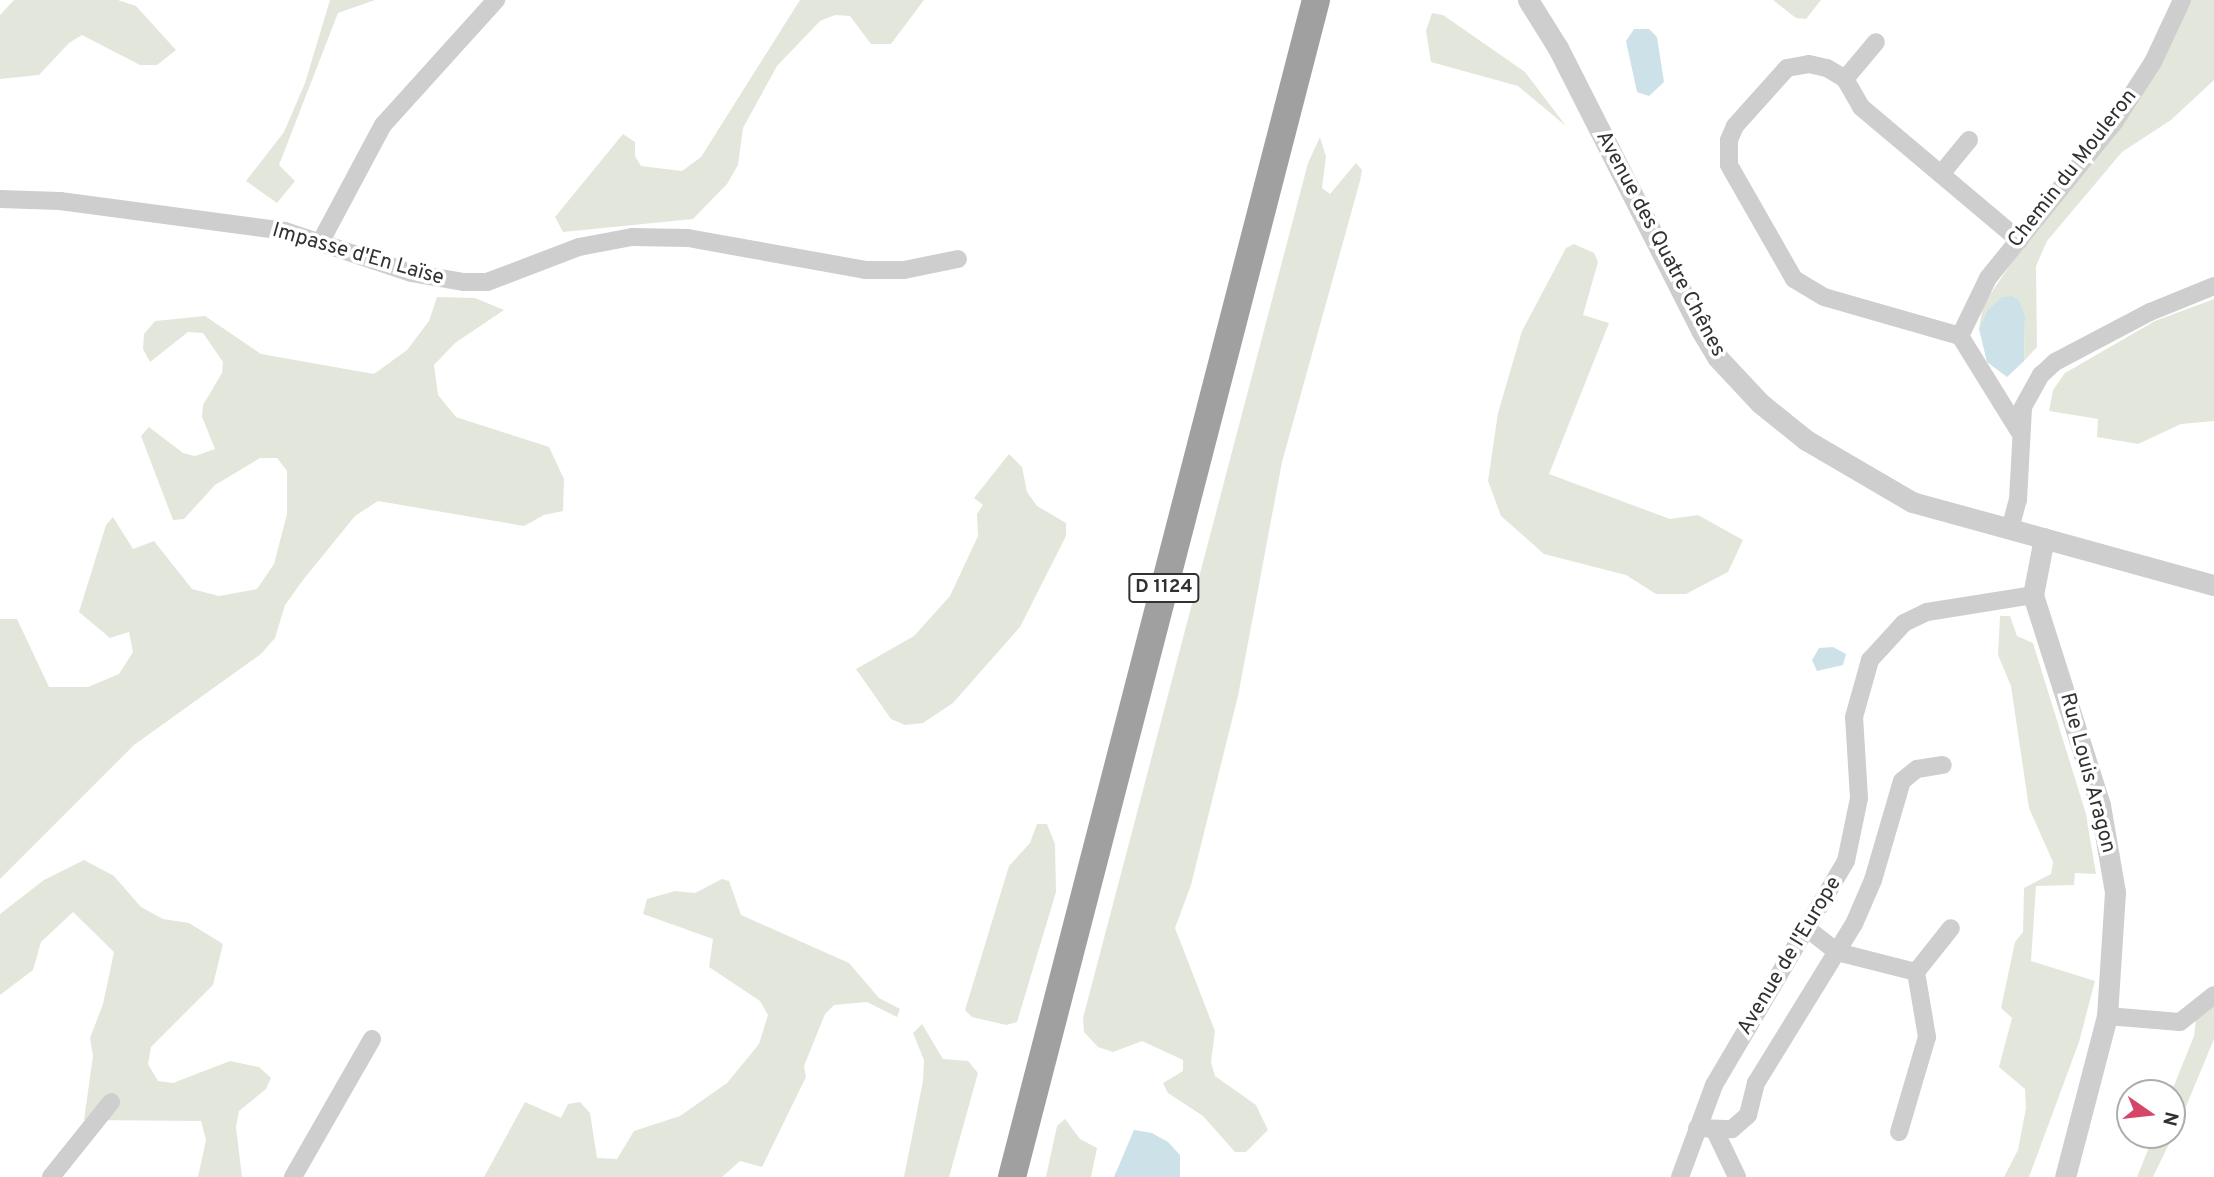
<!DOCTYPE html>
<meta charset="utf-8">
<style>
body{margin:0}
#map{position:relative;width:2214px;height:1177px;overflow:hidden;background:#fff;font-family:Overpass,sans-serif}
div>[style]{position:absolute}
.green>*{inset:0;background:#e3e7db}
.water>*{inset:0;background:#cce2e8}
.minor>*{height:18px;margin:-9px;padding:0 9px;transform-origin:9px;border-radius:9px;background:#cecece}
.tertiary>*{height:21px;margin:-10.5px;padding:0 10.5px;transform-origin:10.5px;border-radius:10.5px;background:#cecece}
.trunk>*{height:28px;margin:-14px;padding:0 14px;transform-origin:14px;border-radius:14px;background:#a0a0a0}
span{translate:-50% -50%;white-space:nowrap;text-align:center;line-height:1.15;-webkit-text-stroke:7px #fff;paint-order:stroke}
.shield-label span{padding:2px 5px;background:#fff;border:2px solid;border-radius:5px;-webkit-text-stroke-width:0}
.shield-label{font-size:19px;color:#313131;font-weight:700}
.street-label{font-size:21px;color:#313131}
.north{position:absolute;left:2116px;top:1079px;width:70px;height:70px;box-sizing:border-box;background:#fff;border:2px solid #adadad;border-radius:50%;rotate:104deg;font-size:19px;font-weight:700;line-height:28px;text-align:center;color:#313131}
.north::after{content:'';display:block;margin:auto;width:24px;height:32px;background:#d4476a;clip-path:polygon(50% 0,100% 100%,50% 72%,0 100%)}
</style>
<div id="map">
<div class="green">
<div style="clip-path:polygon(14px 0,118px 0,136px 6px,176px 50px,157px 65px,140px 65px,82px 35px,69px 43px,39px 75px,0 79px,0 15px)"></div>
<div style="clip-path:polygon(330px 0,375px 0,338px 13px,279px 165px,295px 181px,277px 203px,246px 181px,284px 132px,305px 83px)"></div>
<div style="clip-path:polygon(800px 0,924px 0,891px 44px,871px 44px,850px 16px,835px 15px,820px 21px,777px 66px,743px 128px,738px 165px,727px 184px,693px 219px,563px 232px,555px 217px,623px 134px,635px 142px,635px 156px,641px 166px,682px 171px,701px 157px)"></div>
<div style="clip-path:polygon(1773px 0,1821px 0,1806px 19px,1796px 18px)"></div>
<div style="clip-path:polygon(2189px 0,2214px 0,2214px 80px,2171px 120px,2122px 152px,2047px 241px,2036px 266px,2037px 347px,2024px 361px,2025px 317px,1979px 329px,1983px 305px)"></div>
<div style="clip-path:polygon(1432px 13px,1443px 15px,1525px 72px,1566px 126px,1518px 86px,1431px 62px,1426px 31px)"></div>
<div style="clip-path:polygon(1320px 137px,1326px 157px,1322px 188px,1330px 194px,1356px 163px,1362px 170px,1360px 181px,1282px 462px,1238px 696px,1191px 885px,1175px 928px,1215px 1031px,1211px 1062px,1215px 1076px,1256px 1105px,1268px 1130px,1246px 1152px,1235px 1152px,1203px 1116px,1168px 1093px,1163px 1083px,1183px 1071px,1183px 1060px,1142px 1041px,1113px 1052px,1098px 1047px,1084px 1032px,1083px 1018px,1308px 163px)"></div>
<div style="clip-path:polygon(1574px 244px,1594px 253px,1598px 262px,1583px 315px,1609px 323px,1549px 474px,1670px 519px,1698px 515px,1743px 540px,1728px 572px,1686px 594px,1656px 594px,1626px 575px,1544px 554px,1501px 516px,1488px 481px,1498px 413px,1522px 331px,1566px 248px)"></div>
<div style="clip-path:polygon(437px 297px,475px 298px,504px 310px,455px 343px,434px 365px,438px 395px,456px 417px,549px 447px,564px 479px,563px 511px,544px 515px,524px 526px,378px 501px,355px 516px,303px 580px,285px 605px,275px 638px,261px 654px,134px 745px,0 879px,0 619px,17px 619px,49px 687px,88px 687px,119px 674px,133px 652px,129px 632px,110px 638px,79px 612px,106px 525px,113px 517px,133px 549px,154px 541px,192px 589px,219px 596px,257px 589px,274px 564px,287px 514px,287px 471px,277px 458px,260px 458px,215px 485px,184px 519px,173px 520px,141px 436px,149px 427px,183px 453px,195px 456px,215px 449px,202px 417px,203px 405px,222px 373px,223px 362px,203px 333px,188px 332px,150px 362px,143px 349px,144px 334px,155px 321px,205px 316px,261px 354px,374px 374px,407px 350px,429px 321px)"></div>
<div style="clip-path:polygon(2214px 299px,2214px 421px,2181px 424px,2138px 444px,2097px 437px,2098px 419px,2049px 411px,2053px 390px,2065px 373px,2155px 321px)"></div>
<div style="clip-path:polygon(1009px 454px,1022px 467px,1027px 492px,1037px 506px,1066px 523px,1066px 536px,1020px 627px,953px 703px,923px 723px,905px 725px,891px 719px,856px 669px,914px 636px,950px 596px,978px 536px,977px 514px,983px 505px,974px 498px)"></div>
<div style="clip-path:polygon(2000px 616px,2010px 616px,2017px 636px,2033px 643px,2086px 814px,2096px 874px,2075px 873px,2074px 885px,2036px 886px,2031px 961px,2095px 981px,2079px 1042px,2029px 1177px,2004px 1177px,2018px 1150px,2026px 1108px,2025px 1089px,1999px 1067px,2012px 1018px,2001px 1008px,2015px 942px,2023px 932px,2024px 888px,2051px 874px,2053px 862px,2029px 808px,2011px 686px,1998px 655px)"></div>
<div style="clip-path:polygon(1037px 824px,1047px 824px,1055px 844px,1056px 892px,1017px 1022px,1006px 1025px,972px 1017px,965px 1010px,1009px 866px,1030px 843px)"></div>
<div style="clip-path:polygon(84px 860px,114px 876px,141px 907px,163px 919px,189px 923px,223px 944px,213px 985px,151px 1047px,148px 1064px,158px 1081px,173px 1083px,230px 1061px,259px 1067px,271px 1078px,266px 1089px,239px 1111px,236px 1127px,242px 1177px,198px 1177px,206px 1140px,201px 1121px,84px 1120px,93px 1056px,90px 1038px,103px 1004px,114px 952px,73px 912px,41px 942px,33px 970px,0 995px,0 914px,44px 880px)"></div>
<div style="clip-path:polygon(722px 879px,729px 881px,741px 915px,849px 963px,879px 998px,900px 1009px,897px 1017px,867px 1002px,834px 1005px,825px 1014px,804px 1066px,806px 1077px,762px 1167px,740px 1161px,722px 1177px,484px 1177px,525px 1102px,561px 1118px,568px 1104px,580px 1102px,590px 1113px,597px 1158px,617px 1159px,634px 1131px,680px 1116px,727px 1083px,759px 1044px,768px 1015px,760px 1001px,709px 967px,713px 939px,643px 914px,647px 899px,675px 891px,695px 893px)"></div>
<div style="clip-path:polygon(2214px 987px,2214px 1039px,2180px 1121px,2153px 1177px,2137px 1177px,2154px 1135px,2172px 1135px,2171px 1093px,2194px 1036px,2198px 1001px)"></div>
<div style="clip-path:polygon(922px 1024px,943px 1059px,968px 1061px,978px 1073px,949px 1177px,904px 1177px,923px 1081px,924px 1060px,913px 1033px)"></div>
<div style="clip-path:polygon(1065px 1119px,1080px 1139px,1097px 1148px,1091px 1177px,1046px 1177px,1057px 1126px)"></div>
</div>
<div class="water">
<div style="clip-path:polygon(1634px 29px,1649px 29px,1657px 37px,1664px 82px,1649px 96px,1637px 92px,1626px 41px)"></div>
<div style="clip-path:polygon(2012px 296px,2019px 300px,2025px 317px,2024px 361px,2007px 377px,1987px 362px,1979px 329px,1988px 310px,2002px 297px)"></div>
<div style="clip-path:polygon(1833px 647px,1846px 654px,1843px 665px,1817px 671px,1812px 660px,1819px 648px)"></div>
<div style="clip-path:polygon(1134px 1130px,1152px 1133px,1168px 1142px,1180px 1155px,1180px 1177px,1114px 1177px)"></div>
</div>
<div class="minor">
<div style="left:1845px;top:79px;width:48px;rotate:-50deg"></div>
<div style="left:1941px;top:174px;width:44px;rotate:-50.5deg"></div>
<div style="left:0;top:199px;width:60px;rotate:1.9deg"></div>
<div style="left:60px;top:201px;width:227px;rotate:7.6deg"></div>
<div style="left:285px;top:231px;width:133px;rotate:18.4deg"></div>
<div style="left:411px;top:273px;width:54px;rotate:9.6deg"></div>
<div style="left:464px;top:282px;width:23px"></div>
<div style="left:487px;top:282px;width:98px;rotate:-20.8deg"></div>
<div style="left:579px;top:247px;width:54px;rotate:-10.7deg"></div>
<div style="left:632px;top:237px;width:56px;rotate:1deg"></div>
<div style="left:688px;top:238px;width:180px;rotate:10.2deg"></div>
<div style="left:865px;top:270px;width:39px"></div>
<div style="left:904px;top:270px;width:55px;rotate:-11.5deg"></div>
<div style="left:321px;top:241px;width:132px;rotate:-61.9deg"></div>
<div style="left:383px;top:125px;width:169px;rotate:-47.9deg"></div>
<div style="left:1960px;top:336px;width:141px;rotate:-164deg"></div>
<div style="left:1824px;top:297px;width:35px;rotate:-149deg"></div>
<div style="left:1794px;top:279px;width:131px;rotate:-119.7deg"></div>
<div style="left:1729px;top:165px;width:25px;rotate:-90deg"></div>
<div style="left:1729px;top:140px;width:15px;rotate:-67deg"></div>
<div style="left:1735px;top:126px;width:78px;rotate:-48.1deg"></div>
<div style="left:1787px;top:68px;width:22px;rotate:-10deg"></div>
<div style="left:1809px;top:64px;width:18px;rotate:13deg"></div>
<div style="left:1827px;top:68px;width:21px;rotate:31deg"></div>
<div style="left:1845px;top:79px;width:32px;rotate:60deg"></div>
<div style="left:1861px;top:107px;width:207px;rotate:40.1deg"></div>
<div style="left:1960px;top:336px;width:64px;rotate:-64.2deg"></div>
<div style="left:1988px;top:278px;width:202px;rotate:-51deg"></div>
<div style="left:2115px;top:121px;width:70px;rotate:-57.2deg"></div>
<div style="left:2153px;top:62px;width:68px;rotate:-64.9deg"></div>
<div style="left:1960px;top:336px;width:112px;rotate:58.2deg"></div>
<div style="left:2010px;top:529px;width:30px;rotate:-75deg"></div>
<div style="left:2018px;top:500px;width:93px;rotate:-86.9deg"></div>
<div style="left:2023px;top:407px;width:37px;rotate:-61deg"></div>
<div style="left:2041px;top:375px;width:19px;rotate:-43deg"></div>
<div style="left:2055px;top:362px;width:107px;rotate:-27.8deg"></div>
<div style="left:2150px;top:312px;width:69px;rotate:-22.1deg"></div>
<div style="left:1809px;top:930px;width:36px;rotate:38deg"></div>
<div style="left:1837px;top:952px;width:81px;rotate:14.2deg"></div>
<div style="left:1916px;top:972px;width:56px;rotate:-51.5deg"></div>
<div style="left:2107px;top:1016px;width:73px;rotate:4.7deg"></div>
<div style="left:2180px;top:1022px;width:43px;rotate:-38.5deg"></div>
<div style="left:1697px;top:1128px;width:35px;rotate:2deg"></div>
<div style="left:1732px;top:1129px;width:21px;rotate:-41deg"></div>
<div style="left:1748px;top:1115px;width:33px;rotate:-76deg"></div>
<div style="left:1756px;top:1083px;width:187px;rotate:-58.4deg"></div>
<div style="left:1854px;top:924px;width:48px;rotate:-66.6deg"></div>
<div style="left:1873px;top:880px;width:103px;rotate:-73.7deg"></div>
<div style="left:1902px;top:781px;width:19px;rotate:-39deg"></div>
<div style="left:1917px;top:769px;width:26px;rotate:-9deg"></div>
<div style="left:1715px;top:1131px;width:51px;rotate:64.4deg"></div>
<div style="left:1899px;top:1132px;width:99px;rotate:-73.6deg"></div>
<div style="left:1927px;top:1037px;width:66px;rotate:-99.6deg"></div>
<div style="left:51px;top:1177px;width:96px;rotate:-51.3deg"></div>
<div style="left:293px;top:1177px;width:159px;rotate:-60.2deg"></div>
<div style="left:1680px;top:1177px;width:98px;rotate:-69.7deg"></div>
<div style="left:1714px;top:1085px;width:260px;rotate:-59.5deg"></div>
<div style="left:1846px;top:861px;width:64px;rotate:-78.3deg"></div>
<div style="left:1859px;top:798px;width:81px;rotate:-93.5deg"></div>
<div style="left:1854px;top:717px;width:59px;rotate:-74.3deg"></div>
<div style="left:1870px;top:660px;width:50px;rotate:-47.4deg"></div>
<div style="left:1904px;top:623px;width:25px;rotate:-26deg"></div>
<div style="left:1927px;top:612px;width:107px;rotate:-9.1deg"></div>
</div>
<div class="tertiary">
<div style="left:1528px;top:0;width:57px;rotate:58deg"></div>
<div style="left:1558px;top:48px;width:316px;rotate:63.1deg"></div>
<div style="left:1701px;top:330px;width:31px;rotate:59deg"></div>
<div style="left:1717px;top:357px;width:63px;rotate:46.9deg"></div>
<div style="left:1760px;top:403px;width:59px;rotate:38.8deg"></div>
<div style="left:1806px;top:440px;width:123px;rotate:30.3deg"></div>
<div style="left:1912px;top:502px;width:313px;rotate:15.4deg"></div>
<div style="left:2044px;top:538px;width:58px;rotate:100.9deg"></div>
<div style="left:2033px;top:595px;width:220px;rotate:72.3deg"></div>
<div style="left:2100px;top:805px;width:88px;rotate:80.2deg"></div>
<div style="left:2115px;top:892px;width:124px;rotate:93.7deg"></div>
<div style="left:2107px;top:1016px;width:166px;rotate:104.6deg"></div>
</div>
<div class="trunk">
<div style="left:1012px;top:1177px;width:1216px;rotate:-75.52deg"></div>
</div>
<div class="shield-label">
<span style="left:1164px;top:588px">D 1124</span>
</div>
<div class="street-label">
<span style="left:2073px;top:169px;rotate:-52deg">Chemin du Mouleron</span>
<span style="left:1660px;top:244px;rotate:62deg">Avenue des Quatre Chênes</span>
<span style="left:358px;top:255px;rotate:16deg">Impasse d'En Laïse</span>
<span style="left:2087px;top:773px;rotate:75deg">Rue Louis Aragon</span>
<span style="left:1790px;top:956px;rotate:-59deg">Avenue de l'Europe</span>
</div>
<div class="north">N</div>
</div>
